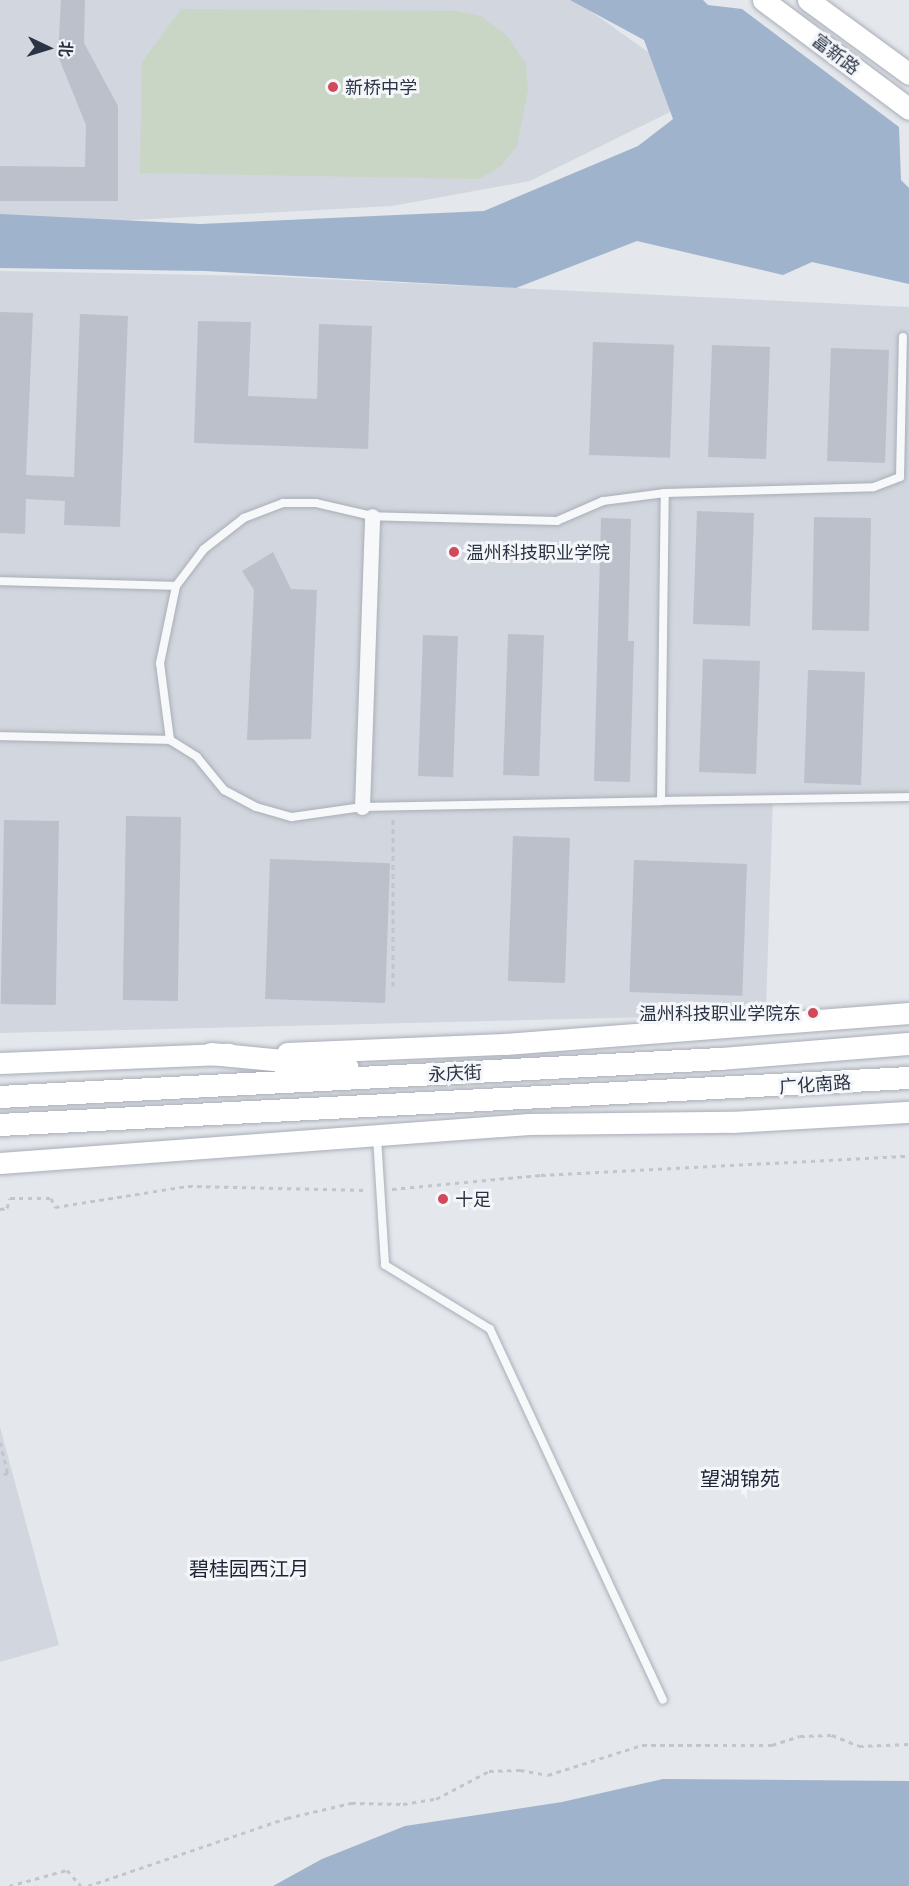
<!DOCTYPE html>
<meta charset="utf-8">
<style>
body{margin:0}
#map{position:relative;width:909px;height:1886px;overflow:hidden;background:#e4e7ec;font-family:Barlow,"Noto Sans SC",sans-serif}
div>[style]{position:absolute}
.built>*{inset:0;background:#d2d6de}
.green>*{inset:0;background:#c9d6c5}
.water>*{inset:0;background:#9fb4cc}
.building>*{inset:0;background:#bbc0ca;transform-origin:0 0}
.path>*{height:3px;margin-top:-1.5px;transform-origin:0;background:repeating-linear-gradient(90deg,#c2c5cb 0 4.5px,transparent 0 9px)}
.roads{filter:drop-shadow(0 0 2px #a9aeb7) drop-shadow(0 0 2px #a9aeb7)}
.lane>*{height:8px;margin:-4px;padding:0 4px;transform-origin:4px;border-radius:4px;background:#f7f8fa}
.street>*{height:15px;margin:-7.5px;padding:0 7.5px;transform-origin:7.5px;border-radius:7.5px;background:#f7f8fa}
.secondary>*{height:21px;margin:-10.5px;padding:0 10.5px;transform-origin:10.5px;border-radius:10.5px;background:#fff}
.primary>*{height:22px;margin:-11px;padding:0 11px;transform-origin:11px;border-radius:11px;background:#fff}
.dots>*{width:16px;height:16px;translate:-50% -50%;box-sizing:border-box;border:3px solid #f4f6f9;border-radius:50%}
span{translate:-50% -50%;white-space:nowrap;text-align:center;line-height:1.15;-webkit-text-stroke:6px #f4f6f9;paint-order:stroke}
.street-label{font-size:18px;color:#2b3445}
.poi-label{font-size:18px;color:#2b3445}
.left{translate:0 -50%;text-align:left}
.right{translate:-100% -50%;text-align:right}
.neighbourhood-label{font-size:20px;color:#1d2536}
.north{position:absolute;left:18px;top:18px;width:60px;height:60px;-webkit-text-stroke:4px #f4f6f9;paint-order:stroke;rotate:94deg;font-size:16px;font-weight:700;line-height:24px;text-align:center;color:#2b3445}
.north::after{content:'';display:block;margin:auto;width:21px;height:27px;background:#2b3445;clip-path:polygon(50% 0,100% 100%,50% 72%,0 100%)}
</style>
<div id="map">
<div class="built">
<div style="clip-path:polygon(0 0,575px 0,662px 62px,670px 112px,530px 181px,392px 206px,114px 221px,0 216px)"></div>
<div style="clip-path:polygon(0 271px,261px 276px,909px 307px,909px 802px,773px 798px,766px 1007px,655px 1017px,0 1033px)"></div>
<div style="clip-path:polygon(0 1427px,59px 1645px,0 1662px)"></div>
</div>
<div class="green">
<div style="clip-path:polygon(181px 9px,456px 11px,481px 16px,508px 37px,526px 64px,528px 90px,517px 146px,501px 166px,479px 179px,140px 173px,142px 62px)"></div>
</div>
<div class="water">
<div style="clip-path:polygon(570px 0,703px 0,708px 5px,742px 9px,899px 127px,901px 180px,909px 188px,909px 284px,812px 262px,783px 275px,637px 241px,516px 288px,205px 271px,0 268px,0 214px,200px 224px,484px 211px,638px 146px,673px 119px,644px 40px)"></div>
<div style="clip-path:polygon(663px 1779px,909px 1781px,909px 1886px,273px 1886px,322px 1859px,405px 1826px,562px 1802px)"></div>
</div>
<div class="building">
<div style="clip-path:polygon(61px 0,85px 0,84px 43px,118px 106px,118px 201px,0 201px,0 166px,85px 167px,86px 125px,58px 56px)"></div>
<div style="clip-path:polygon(0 312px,33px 313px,26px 475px,74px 477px,80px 314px,128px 316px,120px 527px,64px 525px,65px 501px,26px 499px,25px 534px,0 533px)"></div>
<div style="clip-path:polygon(198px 321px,251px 322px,248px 396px,317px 399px,319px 324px,372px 326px,368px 449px,194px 443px)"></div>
<div style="left:593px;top:342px;width:81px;height:113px;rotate:2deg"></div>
<div style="left:712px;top:345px;width:58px;height:112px;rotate:2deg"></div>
<div style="left:831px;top:348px;width:58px;height:113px;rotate:2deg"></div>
<div style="left:697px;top:511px;width:57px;height:113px;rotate:2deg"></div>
<div style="left:814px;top:517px;width:57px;height:113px;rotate:1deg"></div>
<div style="clip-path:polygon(601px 518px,631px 519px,628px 641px,634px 641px,630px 782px,594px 781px)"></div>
<div style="clip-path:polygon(273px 552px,291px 589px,317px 590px,311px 739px,247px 740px,254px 590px,242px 571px)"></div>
<div style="left:508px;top:634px;width:36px;height:141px;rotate:2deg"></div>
<div style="left:423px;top:635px;width:35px;height:141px;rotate:2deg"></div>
<div style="left:703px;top:659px;width:57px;height:113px;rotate:2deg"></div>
<div style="left:808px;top:670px;width:57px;height:113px;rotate:2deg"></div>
<div style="left:126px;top:816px;width:55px;height:184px;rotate:1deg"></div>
<div style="left:4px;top:820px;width:55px;height:184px;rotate:1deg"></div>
<div style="left:513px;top:836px;width:57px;height:145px;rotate:2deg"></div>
<div style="left:270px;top:859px;width:120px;height:140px;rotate:2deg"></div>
<div style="left:634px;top:860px;width:113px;height:132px;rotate:2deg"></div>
</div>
<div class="path">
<div style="left:393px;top:986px;width:168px;rotate:-90deg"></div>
<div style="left:392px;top:1189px;width:150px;rotate:-5.4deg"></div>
<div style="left:541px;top:1175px;width:368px;rotate:-3deg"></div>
<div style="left:0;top:1209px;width:7px;rotate:-8deg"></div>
<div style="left:7px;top:1208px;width:10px;rotate:-73deg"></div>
<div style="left:10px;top:1198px;width:41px"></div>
<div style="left:51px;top:1198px;width:10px;rotate:66deg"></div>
<div style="left:55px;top:1207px;width:135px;rotate:-9deg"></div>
<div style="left:188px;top:1186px;width:180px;rotate:1.3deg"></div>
<div style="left:0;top:1442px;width:32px;rotate:76deg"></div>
<div style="left:8px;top:1473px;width:8px;rotate:166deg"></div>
<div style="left:9px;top:1886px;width:60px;rotate:-15.4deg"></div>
<div style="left:67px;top:1870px;width:21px;rotate:49deg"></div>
<div style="left:88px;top:1886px;width:210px;rotate:-18.9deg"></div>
<div style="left:287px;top:1818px;width:66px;rotate:-13.2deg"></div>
<div style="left:351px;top:1803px;width:52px;rotate:1.1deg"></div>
<div style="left:403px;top:1804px;width:33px;rotate:-9deg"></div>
<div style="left:436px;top:1799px;width:60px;rotate:-27.8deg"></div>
<div style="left:489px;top:1771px;width:31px;rotate:-2deg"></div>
<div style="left:520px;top:1770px;width:28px;rotate:10deg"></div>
<div style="left:548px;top:1775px;width:99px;rotate:-17.7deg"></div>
<div style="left:642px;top:1745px;width:130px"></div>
<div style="left:772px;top:1745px;width:29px;rotate:-18deg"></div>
<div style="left:800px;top:1736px;width:32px;rotate:-2deg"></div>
<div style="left:832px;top:1735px;width:29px;rotate:22deg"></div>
<div style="left:859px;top:1746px;width:50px;rotate:-2.3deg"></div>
</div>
<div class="roads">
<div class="lane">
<div style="left:665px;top:493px;width:63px;rotate:172.6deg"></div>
<div style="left:603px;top:501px;width:50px;rotate:156.5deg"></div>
<div style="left:557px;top:521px;width:185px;rotate:-178.5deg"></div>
<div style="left:372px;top:516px;width:57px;rotate:-166.9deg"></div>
<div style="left:316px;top:503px;width:33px;rotate:180deg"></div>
<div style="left:283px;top:503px;width:42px;rotate:159deg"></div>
<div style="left:244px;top:518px;width:51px;rotate:142.2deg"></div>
<div style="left:204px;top:549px;width:46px;rotate:127.1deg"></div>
<div style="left:176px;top:586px;width:79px;rotate:101.7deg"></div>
<div style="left:160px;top:663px;width:78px;rotate:82.6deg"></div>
<div style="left:170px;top:740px;width:32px;rotate:32deg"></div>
<div style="left:197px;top:757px;width:43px;rotate:50.7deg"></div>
<div style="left:224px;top:790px;width:36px;rotate:28deg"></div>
<div style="left:256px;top:807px;width:37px;rotate:16deg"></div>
<div style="left:292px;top:817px;width:71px;rotate:-8.1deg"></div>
<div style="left:362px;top:807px;width:299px;rotate:-1.1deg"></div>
<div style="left:661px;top:801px;width:308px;rotate:-89.3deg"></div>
<div style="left:665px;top:493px;width:209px;rotate:-1.6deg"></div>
<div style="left:874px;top:487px;width:28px;rotate:-21deg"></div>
<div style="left:900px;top:477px;width:140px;rotate:-88.8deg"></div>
<div style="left:0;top:581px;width:176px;rotate:1.6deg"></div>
<div style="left:0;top:736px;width:170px;rotate:1.3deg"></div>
<div style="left:661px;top:801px;width:248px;rotate:-0.9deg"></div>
<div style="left:377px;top:1137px;width:128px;rotate:86.4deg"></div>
<div style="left:385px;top:1265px;width:123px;rotate:31.4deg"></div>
<div style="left:490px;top:1329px;width:409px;rotate:65deg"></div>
</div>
<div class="street">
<div style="left:362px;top:807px;width:291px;rotate:-88deg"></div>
</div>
<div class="secondary">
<div style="left:763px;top:0;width:182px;rotate:36.7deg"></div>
<div style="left:808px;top:0;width:125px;rotate:36.2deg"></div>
<div style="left:287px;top:1053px;width:218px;rotate:-2.4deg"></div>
<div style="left:505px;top:1044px;width:405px;rotate:-4.4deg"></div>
<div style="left:0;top:1063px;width:229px;rotate:-2.3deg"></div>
<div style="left:0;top:1163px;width:530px;rotate:-4.22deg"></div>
<div style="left:529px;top:1124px;width:204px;rotate:-0.6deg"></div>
<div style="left:733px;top:1122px;width:176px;rotate:-3.3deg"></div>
</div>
<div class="primary">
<div style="left:211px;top:1054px;width:137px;rotate:5.5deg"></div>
<div style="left:0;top:1097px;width:722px;rotate:-3.02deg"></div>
<div style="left:721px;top:1059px;width:189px;rotate:-4.6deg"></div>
<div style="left:0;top:1125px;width:910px;rotate:-2.96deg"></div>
</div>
</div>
<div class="dots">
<div style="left:333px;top:87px;background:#d1495b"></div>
<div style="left:454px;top:552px;background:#d1495b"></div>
<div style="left:813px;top:1013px;background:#d1495b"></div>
<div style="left:443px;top:1199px;background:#d1495b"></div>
</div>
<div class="street-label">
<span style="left:836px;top:54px;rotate:37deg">富新路</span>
<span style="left:455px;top:1073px;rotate:-3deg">永庆街</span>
<span style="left:815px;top:1084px;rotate:-4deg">广化南路</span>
</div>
<div class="poi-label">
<span class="left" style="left:345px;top:87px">新桥中学</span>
<span class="left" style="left:466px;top:552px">温州科技职业学院</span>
<span class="right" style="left:801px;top:1013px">温州科技职业学院东</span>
<span class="left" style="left:455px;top:1199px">十足</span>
</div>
<div class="neighbourhood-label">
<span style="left:740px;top:1478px">望湖锦苑</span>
<span style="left:249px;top:1568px">碧桂园西江月</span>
</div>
<div class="north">北</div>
</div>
